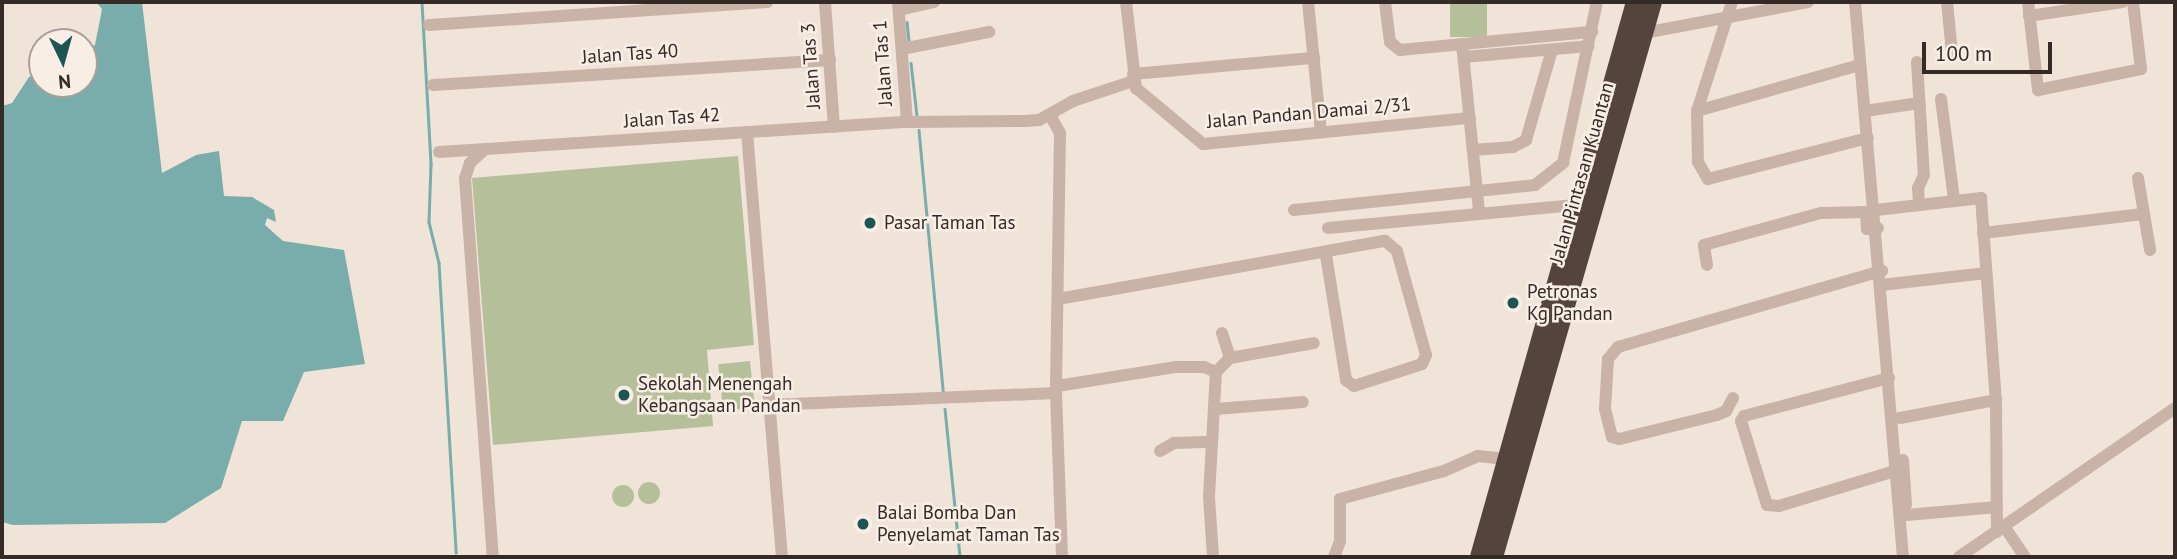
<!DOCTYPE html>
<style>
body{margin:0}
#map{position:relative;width:2177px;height:559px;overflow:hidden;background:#f0e4d9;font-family:"PT Sans",sans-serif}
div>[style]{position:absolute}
.green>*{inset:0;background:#b5bf9a;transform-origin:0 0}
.round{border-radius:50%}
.water>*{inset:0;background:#79adab}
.stream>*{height:2.5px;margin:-1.25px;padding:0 1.25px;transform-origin:1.25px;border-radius:1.25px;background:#79adab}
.minor>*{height:12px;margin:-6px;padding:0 6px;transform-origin:6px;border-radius:6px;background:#c8b3a6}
.highway>*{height:18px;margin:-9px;padding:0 9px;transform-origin:9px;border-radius:9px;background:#55433e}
.dots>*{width:19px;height:19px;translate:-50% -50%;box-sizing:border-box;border:4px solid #f8eee5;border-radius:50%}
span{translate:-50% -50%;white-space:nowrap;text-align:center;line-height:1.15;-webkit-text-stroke:5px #f8eee5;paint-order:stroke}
.street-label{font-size:19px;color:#342a26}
.poi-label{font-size:19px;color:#342a26}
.left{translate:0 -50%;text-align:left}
.frame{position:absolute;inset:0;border:4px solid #342a26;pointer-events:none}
.north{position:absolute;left:28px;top:28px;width:70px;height:70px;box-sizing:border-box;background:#f8eee5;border:2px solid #aaa099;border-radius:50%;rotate:175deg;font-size:19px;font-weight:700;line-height:28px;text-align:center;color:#342a26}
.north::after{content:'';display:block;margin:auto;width:24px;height:32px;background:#1d5454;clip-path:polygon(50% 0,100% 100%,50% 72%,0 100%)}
.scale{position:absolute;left:1922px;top:42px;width:130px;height:32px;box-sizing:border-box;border:4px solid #342a26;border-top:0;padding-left:9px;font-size:21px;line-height:24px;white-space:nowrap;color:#342a26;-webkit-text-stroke:5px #f8eee5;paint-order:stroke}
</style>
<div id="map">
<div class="green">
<div style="left:1450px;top:2px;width:37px;height:35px"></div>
<div style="clip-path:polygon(738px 156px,754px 345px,707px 350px,713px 426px,493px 445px,472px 178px)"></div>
<div style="left:750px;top:361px;width:47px;height:32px;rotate:84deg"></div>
<div class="round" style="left:638px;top:482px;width:22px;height:22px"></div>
<div class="round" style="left:612px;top:485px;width:22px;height:22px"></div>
</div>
<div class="water">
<div style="clip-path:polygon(96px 2px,142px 2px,162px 173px,196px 155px,219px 151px,224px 196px,252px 197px,274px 210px,276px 222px,267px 218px,265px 225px,283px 241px,344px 250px,365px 364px,304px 372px,283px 421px,242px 421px,221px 488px,165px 523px,13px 525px,2px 522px,2px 106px,12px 103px,29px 77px,42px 71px,42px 84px,84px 84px,84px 50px,95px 45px,102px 9px)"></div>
</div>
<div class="stream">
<div style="left:422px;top:2px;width:163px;rotate:86.8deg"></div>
<div style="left:431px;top:165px;width:57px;rotate:92deg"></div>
<div style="left:429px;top:222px;width:42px;rotate:76.3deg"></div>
<div style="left:439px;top:263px;width:290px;rotate:86.6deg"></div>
<div style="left:907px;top:22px;width:18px;rotate:84deg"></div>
<div style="left:911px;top:63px;width:53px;rotate:83.5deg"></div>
<div style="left:919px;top:130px;width:262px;rotate:84.7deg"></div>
<div style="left:945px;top:409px;width:149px;rotate:84.2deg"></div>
</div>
<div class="minor">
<div style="left:825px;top:2px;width:125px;rotate:85.9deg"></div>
<div style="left:898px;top:2px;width:120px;rotate:85.7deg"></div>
<div style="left:1126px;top:2px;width:87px;rotate:83.4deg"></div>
<div style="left:1136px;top:88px;width:87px;rotate:39.9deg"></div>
<div style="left:1203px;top:144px;width:268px;rotate:-5.6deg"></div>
<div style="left:1308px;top:2px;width:131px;rotate:84.3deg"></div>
<div style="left:1385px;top:2px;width:40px;rotate:82.9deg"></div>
<div style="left:1390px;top:42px;width:13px;rotate:39deg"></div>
<div style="left:1400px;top:50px;width:193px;rotate:-5.4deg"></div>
<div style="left:1732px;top:2px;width:114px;rotate:107.8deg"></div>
<div style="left:1697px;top:111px;width:51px;rotate:88.9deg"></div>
<div style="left:1698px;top:162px;width:20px;rotate:60deg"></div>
<div style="left:1708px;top:179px;width:165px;rotate:-14.4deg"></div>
<div style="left:1855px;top:2px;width:557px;rotate:85.06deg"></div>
<div style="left:1947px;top:2px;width:51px;rotate:84.4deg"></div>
<div style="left:2028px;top:2px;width:89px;rotate:83.5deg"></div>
<div style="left:2038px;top:90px;width:105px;rotate:-11.5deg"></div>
<div style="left:2141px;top:69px;width:67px;rotate:-96.8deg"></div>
<div style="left:899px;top:10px;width:36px;rotate:-13deg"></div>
<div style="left:2029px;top:16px;width:95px;rotate:-8.5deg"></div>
<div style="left:429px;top:25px;width:339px;rotate:-3.9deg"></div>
<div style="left:1644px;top:33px;width:167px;rotate:-10.7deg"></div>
<div style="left:1462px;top:44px;width:169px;rotate:84.2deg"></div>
<div style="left:902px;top:49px;width:89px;rotate:-11.1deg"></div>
<div style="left:1464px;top:57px;width:125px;rotate:-5deg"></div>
<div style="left:1917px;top:62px;width:113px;rotate:86.5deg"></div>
<div style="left:1924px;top:175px;width:14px;rotate:115deg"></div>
<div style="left:1918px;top:188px;width:16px;rotate:86deg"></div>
<div style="left:1133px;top:74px;width:182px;rotate:-5.1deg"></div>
<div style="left:433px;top:85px;width:398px;rotate:-3.6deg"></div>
<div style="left:1941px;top:99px;width:101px;rotate:82.6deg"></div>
<div style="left:1697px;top:111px;width:169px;rotate:-15.8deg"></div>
<div style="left:1865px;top:111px;width:55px;rotate:-8.4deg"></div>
<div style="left:1050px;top:115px;width:21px;rotate:61deg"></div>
<div style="left:1060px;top:133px;width:260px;rotate:90.9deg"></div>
<div style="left:1056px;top:393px;width:164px;rotate:87.9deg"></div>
<div style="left:747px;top:132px;width:426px;rotate:85.3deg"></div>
<div style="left:484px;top:150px;width:19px;rotate:137deg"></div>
<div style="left:470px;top:163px;width:16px;rotate:108deg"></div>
<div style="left:465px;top:178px;width:380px;rotate:85.8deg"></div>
<div style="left:1473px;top:150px;width:40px;rotate:-4.3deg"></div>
<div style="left:1513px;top:147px;width:15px;rotate:-28deg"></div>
<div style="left:1526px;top:140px;width:94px;rotate:-73.9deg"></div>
<div style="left:439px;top:152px;width:469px;rotate:-3.7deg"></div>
<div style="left:907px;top:122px;width:118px;rotate:-0.5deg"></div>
<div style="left:1025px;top:121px;width:14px;rotate:-4deg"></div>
<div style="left:1039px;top:120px;width:39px;rotate:-29deg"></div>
<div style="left:1073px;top:101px;width:63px;rotate:-18.4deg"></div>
<div style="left:2138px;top:178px;width:73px;rotate:80.5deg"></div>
<div style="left:1294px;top:210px;width:242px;rotate:-5.9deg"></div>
<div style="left:1535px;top:185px;width:36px;rotate:-38deg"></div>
<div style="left:1563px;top:163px;width:165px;rotate:-78.1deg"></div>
<div style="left:1876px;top:210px;width:106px;rotate:-6.5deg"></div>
<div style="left:1981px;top:198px;width:203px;rotate:85.8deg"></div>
<div style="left:1996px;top:400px;width:132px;rotate:89.6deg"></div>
<div style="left:1328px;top:228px;width:251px;rotate:-5.3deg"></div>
<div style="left:1983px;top:233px;width:161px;rotate:-6.8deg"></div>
<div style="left:1326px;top:255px;width:127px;rotate:80.9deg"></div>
<div style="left:1346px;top:380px;width:10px;rotate:37deg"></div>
<div style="left:1354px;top:386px;width:71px;rotate:-17.9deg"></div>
<div style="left:1422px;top:364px;width:10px;rotate:-66deg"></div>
<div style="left:1426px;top:355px;width:108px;rotate:-105.6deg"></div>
<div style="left:1397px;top:251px;width:16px;rotate:-140deg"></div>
<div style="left:1707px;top:265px;width:20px;rotate:-99deg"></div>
<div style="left:1704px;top:245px;width:121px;rotate:-15.3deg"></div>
<div style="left:1821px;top:213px;width:45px;rotate:-1.3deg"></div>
<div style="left:1866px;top:212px;width:17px;rotate:87deg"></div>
<div style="left:1867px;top:229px;width:11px;rotate:-5deg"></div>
<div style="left:1881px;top:285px;width:106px;rotate:-6.5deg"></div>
<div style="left:1058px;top:299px;width:332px;rotate:-10.1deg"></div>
<div style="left:1222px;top:333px;width:26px;rotate:72deg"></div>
<div style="left:1889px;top:378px;width:150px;rotate:165.3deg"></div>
<div style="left:1744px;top:416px;width:6px;rotate:121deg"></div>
<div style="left:1741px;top:421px;width:88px;rotate:72.8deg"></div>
<div style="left:1767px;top:505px;width:12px;rotate:5deg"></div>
<div style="left:1779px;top:506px;width:121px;rotate:-16.8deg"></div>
<div style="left:1057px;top:386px;width:121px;rotate:-9.1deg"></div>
<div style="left:1176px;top:367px;width:28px"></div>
<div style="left:1204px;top:367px;width:13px;rotate:23deg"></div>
<div style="left:1216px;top:372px;width:20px;rotate:-45deg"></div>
<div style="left:1230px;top:358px;width:85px;rotate:-10.1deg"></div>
<div style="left:1733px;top:398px;width:15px;rotate:118deg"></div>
<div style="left:1726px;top:411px;width:10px;rotate:156deg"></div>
<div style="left:1717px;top:415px;width:101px;rotate:166.2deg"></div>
<div style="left:1619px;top:439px;width:7px;rotate:-164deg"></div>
<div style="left:1612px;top:437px;width:29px;rotate:-104deg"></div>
<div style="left:1605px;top:409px;width:50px;rotate:-86.6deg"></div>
<div style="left:1608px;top:359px;width:16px;rotate:-50deg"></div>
<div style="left:1618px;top:347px;width:275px;rotate:-16.1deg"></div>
<div style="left:769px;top:405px;width:287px;rotate:-2.4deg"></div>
<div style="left:1216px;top:409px;width:87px;rotate:-4.6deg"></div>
<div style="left:1900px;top:418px;width:98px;rotate:-10.6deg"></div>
<div style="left:1160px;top:451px;width:16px;rotate:-30deg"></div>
<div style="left:1174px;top:443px;width:38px;rotate:-2deg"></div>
<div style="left:1903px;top:460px;width:45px;rotate:86.2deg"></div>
<div style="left:1907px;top:515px;width:90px;rotate:-5.1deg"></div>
<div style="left:2004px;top:526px;width:37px;rotate:56deg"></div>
<div style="left:1213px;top:557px;width:61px;rotate:-93.8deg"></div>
<div style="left:1209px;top:496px;width:124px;rotate:-86.8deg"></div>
<div style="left:1334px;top:557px;width:17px;rotate:-69deg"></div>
<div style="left:1340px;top:541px;width:42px;rotate:-90deg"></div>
<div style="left:1340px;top:499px;width:108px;rotate:-15.1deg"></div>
<div style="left:1444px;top:471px;width:37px;rotate:-24deg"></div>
<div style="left:1478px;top:456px;width:28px;rotate:6deg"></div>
<div style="left:1959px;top:557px;width:262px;rotate:-34.6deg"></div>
</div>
<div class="highway">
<div style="left:1479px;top:557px;width:577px;rotate:-74.3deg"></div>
<div style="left:1494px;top:557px;width:577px;rotate:-74.01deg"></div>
</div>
<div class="dots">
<div style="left:870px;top:223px;background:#1d5454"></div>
<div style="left:1513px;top:303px;background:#1d5454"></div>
<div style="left:624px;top:395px;background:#1d5454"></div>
<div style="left:863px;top:524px;background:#1d5454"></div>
</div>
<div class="street-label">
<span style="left:630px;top:54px;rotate:-4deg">Jalan Tas 40</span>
<span style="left:883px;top:63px;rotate:-94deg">Jalan Tas 1</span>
<span style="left:811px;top:66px;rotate:-94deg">Jalan Tas 3</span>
<span style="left:1309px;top:113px;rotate:-5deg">Jalan Pandan Damai 2/31</span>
<span style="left:672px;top:118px;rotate:-4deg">Jalan Tas 42</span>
<span style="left:1582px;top:173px;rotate:-74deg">Jalan Pintasan Kuantan</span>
</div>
<div class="poi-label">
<span class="left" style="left:884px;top:223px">Pasar Taman Tas</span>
<span class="left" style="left:1527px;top:303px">Petronas<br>Kg Pandan</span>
<span class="left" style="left:638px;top:395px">Sekolah Menengah<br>Kebangsaan Pandan</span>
<span class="left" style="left:877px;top:524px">Balai Bomba Dan<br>Penyelamat Taman Tas</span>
</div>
<div class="frame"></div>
<div class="north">N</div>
<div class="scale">100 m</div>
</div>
